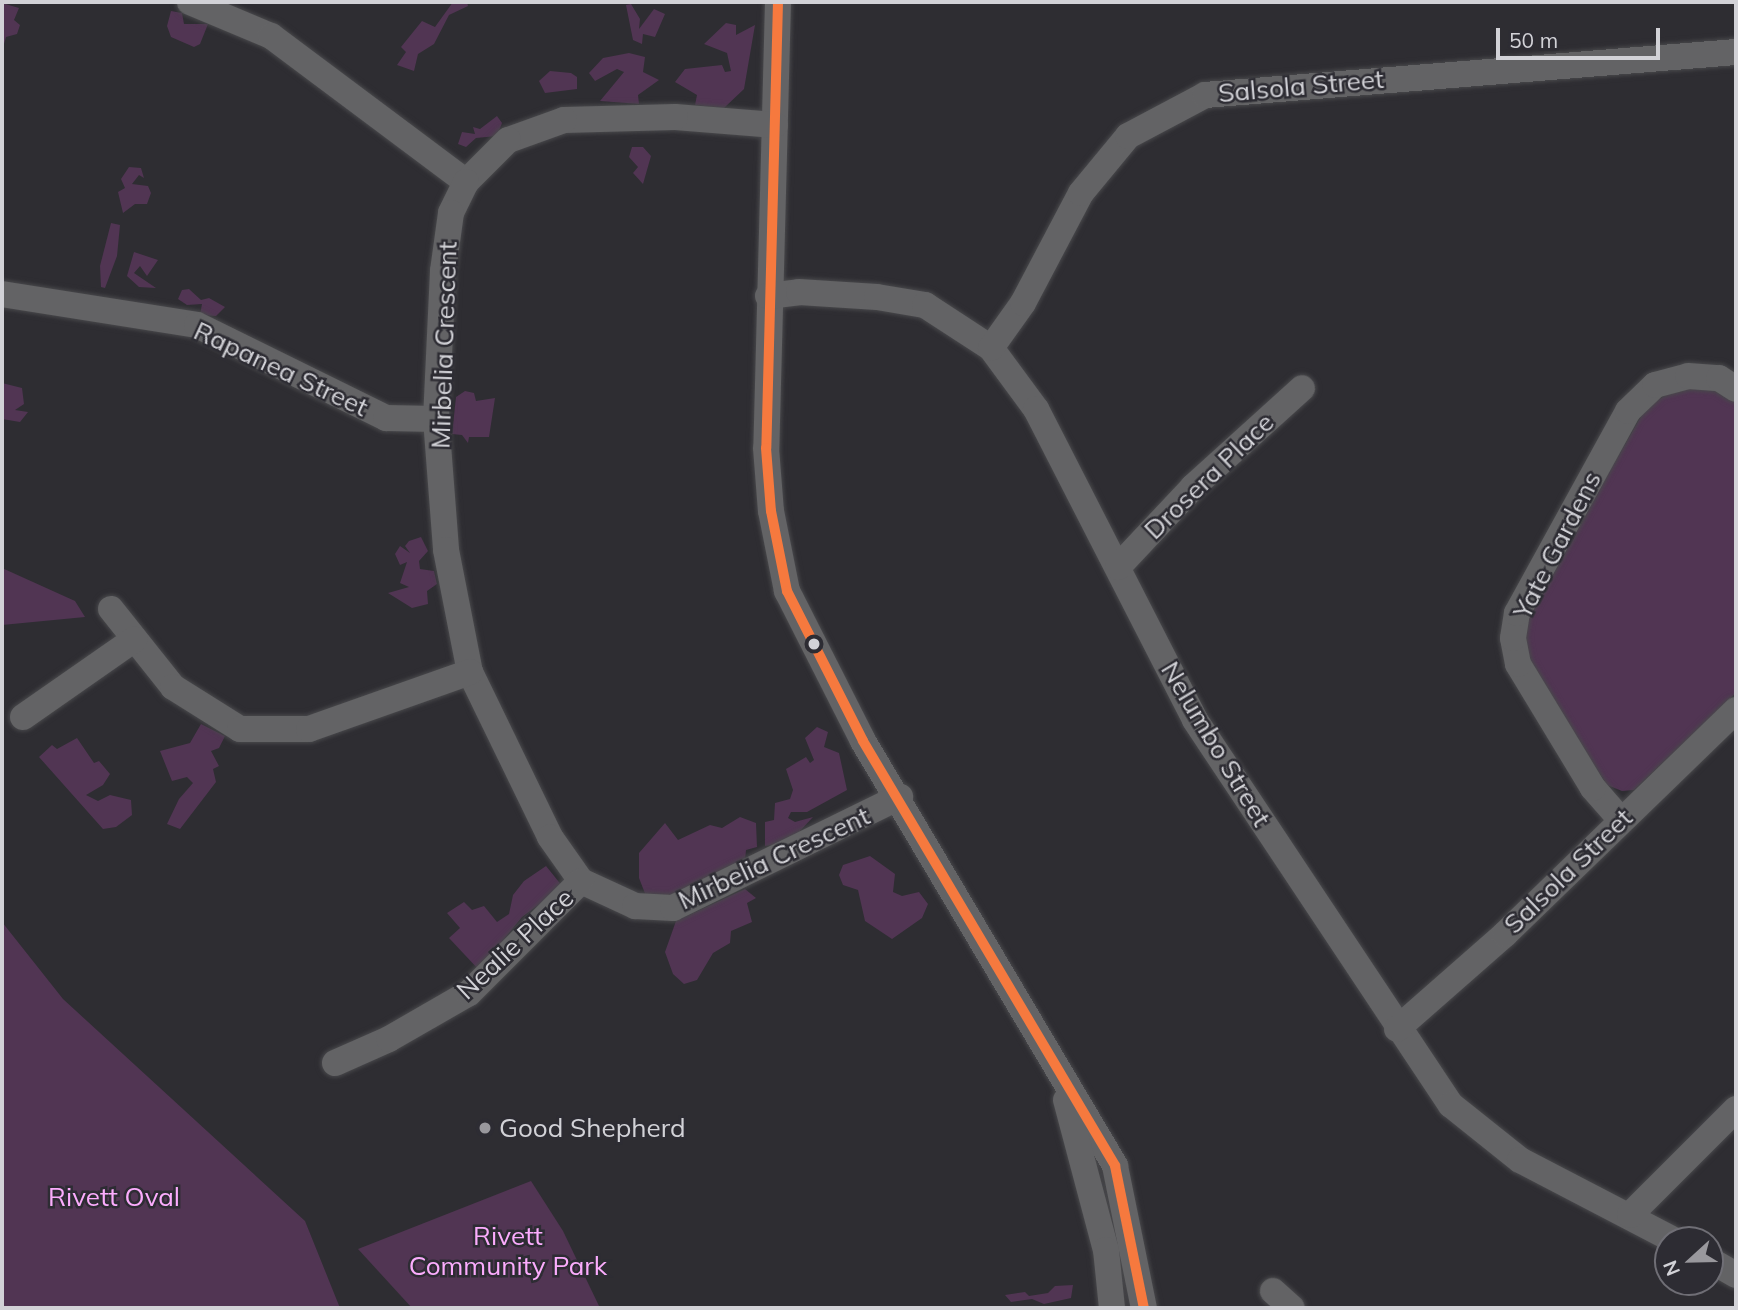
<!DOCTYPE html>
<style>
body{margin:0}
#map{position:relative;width:1738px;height:1310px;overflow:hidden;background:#2e2d32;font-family:Mulish,sans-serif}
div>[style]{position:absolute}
.green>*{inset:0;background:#513553}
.roads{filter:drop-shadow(0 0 2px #48484b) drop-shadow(0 0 2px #48484b)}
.minor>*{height:26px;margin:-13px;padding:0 13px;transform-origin:13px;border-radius:13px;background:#636365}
.bus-1>*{height:10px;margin:-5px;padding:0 5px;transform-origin:5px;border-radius:5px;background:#f6793e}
.dots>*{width:19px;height:19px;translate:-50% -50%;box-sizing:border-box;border:4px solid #2d2c33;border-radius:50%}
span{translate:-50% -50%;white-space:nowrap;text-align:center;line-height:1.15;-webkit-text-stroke:5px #2d2c33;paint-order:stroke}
.street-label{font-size:26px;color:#d2d2d7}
.poi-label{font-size:26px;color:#d2d2d7}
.left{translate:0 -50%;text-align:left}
.park-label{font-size:26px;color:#fbacfd}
.frame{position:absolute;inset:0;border:4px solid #d2d2d7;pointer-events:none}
.north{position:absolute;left:1654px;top:1226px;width:70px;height:70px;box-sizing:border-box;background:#2d2c33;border:2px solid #6f6e75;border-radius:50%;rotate:248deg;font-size:19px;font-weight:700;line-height:28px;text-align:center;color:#d2d2d7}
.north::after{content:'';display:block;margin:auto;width:24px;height:32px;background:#99989d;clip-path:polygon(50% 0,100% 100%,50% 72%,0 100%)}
.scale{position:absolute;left:1496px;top:28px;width:164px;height:32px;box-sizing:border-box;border:4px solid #d2d2d7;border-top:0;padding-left:9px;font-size:21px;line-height:24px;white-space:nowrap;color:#d2d2d7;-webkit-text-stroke:5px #2d2c33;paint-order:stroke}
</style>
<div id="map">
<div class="green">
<div style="clip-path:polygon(453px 2px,467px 2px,468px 6px,449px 15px,434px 44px,418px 54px,414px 71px,397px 65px,406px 52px,401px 47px,422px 21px,435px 27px)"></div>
<div style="clip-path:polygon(2px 3px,19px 8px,14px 20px,20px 25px,17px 34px,6px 37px,2px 51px)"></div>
<div style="clip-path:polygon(631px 4px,640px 19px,639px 29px,654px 9px,665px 14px,655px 37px,643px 34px,642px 44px,633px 40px,626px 5px)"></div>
<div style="clip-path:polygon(171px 11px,182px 13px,184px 24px,208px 24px,200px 44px,194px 47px,171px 37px,167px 26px)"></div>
<div style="clip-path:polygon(726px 23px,736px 25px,736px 35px,755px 25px,744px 89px,724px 108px,695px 105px,697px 95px,675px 82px,685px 69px,722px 65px,725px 72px,731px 71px,727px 53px,704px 44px)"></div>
<div style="clip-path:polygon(629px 53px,645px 57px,643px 72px,659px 80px,638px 95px,639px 104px,600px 101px,624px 72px,617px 69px,595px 81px,589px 73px,603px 58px)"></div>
<div style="clip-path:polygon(550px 71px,571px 73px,577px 77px,577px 89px,545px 93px,539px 81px)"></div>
<div style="clip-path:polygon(497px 116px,502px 123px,497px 136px,476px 138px,466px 147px,458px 144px,462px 132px,475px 134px,473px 127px,480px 129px)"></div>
<div style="clip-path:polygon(632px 147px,643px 147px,651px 156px,643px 184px,633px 173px,638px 167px,629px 157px)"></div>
<div style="clip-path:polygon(129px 167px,141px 168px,144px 178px,139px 175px,132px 184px,148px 186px,151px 193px,147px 204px,135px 204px,123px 213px,118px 192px,125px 188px,121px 179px)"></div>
<div style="clip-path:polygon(111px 223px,120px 225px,117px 256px,105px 288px,101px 287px,100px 266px)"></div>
<div style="clip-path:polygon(134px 252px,158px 260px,147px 276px,140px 266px,134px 273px,156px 288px,139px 287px,127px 276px)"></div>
<div style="clip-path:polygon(189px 289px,201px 300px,209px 298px,225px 307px,216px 316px,200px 315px,202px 304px,187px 305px,178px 299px,182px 290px)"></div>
<div style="clip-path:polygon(2px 383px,22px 388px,24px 404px,15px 410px,28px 412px,20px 422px,2px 419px)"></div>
<div style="clip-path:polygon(1706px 386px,1736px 402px,1736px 693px,1634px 790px,1622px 791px,1607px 785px,1528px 662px,1524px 639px,1530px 610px,1647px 406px,1677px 389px)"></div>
<div style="clip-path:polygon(465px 391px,474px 393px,476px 401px,495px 398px,489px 437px,469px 437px,468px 443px,462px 435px,452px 434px,456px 397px)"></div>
<div style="clip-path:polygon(421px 537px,428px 551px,419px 561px,420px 569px,434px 571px,437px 584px,427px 591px,428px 604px,412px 608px,388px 593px,409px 587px,400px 583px,407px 562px,400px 565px,395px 554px,400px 546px,410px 553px,405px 546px,409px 541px)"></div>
<div style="clip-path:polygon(2px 568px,75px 601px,85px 617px,2px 625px)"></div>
<div style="clip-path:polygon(201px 724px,225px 736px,219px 748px,211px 751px,219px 766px,213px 769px,216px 782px,180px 829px,167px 824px,179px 799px,193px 783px,187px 777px,172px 781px,160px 751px,190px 743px)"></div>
<div style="clip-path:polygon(817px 727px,828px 732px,824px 747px,839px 753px,847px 790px,807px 812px,791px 812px,788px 818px,795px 822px,813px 817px,789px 843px,765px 846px,765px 822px,774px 820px,775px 803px,790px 799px,793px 790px,786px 769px,806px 757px,810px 763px,814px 760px,805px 738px)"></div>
<div style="clip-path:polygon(77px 738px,94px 763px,99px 761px,110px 774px,103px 785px,86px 795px,98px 801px,110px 795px,131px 800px,132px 815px,116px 827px,103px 829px,39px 757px,52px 745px,57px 749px)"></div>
<div style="clip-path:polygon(740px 817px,756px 823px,757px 847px,746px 850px,745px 861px,693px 895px,646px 896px,639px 878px,639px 853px,665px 823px,678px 840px,710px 825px,722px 828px)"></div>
<div style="clip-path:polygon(870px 856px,895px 874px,893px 892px,902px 896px,919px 892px,928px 904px,922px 918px,892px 939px,865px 921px,858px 890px,843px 885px,839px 875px,843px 865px)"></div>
<div style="clip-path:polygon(546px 866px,563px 887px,522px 917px,479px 970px,449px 938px,460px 928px,447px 913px,464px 902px,472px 910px,484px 906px,497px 922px,509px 914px,513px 895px,524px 881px)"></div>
<div style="clip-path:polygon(745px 889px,756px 898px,747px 903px,752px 922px,731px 931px,730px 943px,713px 953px,697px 980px,684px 984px,673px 974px,665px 952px,676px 921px)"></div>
<div style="clip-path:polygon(2px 922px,63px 999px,305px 1221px,340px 1308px,2px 1308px)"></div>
<div style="clip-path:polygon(531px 1181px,563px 1231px,600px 1308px,412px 1308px,358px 1249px)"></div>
<div style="clip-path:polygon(1073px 1285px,1071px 1298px,1044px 1304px,1032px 1299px,1011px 1302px,1005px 1295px,1025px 1292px,1029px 1296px,1048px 1293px,1055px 1286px)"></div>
</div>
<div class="roads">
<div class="minor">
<div style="left:190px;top:2px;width:88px;rotate:22.8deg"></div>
<div style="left:271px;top:36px;width:244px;rotate:36.8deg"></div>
<div style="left:778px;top:2px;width:446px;rotate:91.5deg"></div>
<div style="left:766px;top:448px;width:63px;rotate:85.5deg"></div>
<div style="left:771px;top:511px;width:82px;rotate:78.7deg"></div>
<div style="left:787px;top:591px;width:168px;rotate:63.1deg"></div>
<div style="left:863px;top:741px;width:494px;rotate:59.3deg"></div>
<div style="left:1115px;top:1166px;width:145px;rotate:78.5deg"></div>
<div style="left:775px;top:125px;width:100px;rotate:-175.4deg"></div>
<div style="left:675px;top:117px;width:111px;rotate:178.5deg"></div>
<div style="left:564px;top:120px;width:59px;rotate:160.3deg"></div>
<div style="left:508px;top:140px;width:59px;rotate:135deg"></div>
<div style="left:466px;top:182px;width:34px;rotate:116deg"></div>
<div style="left:451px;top:213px;width:59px;rotate:97.9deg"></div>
<div style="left:443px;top:271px;width:148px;rotate:92.7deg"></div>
<div style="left:436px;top:419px;width:131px;rotate:85.6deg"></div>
<div style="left:446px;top:550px;width:124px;rotate:78.9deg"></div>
<div style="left:470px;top:672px;width:183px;rotate:64.1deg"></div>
<div style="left:550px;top:837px;width:54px;rotate:54.8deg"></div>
<div style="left:581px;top:881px;width:60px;rotate:24.8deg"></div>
<div style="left:635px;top:906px;width:38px;rotate:3deg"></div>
<div style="left:673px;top:908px;width:253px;rotate:-26.1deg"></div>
<div style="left:2px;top:294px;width:197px;rotate:9deg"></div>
<div style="left:197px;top:325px;width:211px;rotate:26.2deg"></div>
<div style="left:386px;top:418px;width:50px;rotate:1.1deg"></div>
<div style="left:768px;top:296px;width:31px;rotate:-7deg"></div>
<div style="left:799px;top:292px;width:78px;rotate:3.7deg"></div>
<div style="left:877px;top:297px;width:49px;rotate:9.5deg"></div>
<div style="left:925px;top:305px;width:79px;rotate:33.1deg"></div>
<div style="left:991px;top:348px;width:76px;rotate:53.6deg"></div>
<div style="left:1036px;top:409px;width:349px;rotate:62.9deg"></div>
<div style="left:1195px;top:720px;width:462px;rotate:56.4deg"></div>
<div style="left:1451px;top:1105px;width:88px;rotate:38.6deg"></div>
<div style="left:1520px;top:1160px;width:174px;rotate:27.5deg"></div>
<div style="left:991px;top:348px;width:55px;rotate:-54.6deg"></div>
<div style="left:1023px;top:303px;width:124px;rotate:-62.2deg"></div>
<div style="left:1081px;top:193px;width:74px;rotate:-50.5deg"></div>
<div style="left:1128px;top:136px;width:87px;rotate:-28deg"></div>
<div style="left:1205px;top:95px;width:533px;rotate:-4.63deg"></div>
<div style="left:1118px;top:567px;width:110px;rotate:-46.8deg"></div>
<div style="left:1193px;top:487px;width:147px;rotate:-42.2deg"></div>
<div style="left:111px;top:609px;width:100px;rotate:51.5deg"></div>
<div style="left:173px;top:687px;width:79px;rotate:32.1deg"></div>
<div style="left:240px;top:729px;width:69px"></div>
<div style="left:309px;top:729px;width:171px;rotate:-19.5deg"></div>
<div style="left:23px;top:717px;width:136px;rotate:-34.9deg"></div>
<div style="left:1621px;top:820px;width:43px;rotate:-131.2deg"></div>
<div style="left:1593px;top:788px;width:145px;rotate:-121.2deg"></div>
<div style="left:1518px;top:664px;width:26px;rotate:-101deg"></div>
<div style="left:1513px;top:638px;width:25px;rotate:-81deg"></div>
<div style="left:1517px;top:613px;width:230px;rotate:-61.2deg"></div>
<div style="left:1628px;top:411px;width:37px;rotate:-44deg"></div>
<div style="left:1655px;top:385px;width:34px;rotate:-15deg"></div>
<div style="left:1688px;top:376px;width:31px;rotate:4deg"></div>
<div style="left:1719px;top:378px;width:20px;rotate:33deg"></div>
<div style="left:1397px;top:1029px;width:144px;rotate:-41.3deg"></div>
<div style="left:1505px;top:934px;width:322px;rotate:-44.1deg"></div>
<div style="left:335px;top:1063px;width:59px;rotate:-24deg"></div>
<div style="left:389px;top:1039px;width:92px;rotate:-29.9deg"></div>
<div style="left:469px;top:993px;width:158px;rotate:-45deg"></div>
<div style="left:1066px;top:1100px;width:155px;rotate:75.1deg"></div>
<div style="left:1106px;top:1250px;width:58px;rotate:84.1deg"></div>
<div style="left:1630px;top:1215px;width:150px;rotate:-45deg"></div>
<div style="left:1710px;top:1260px;width:30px;rotate:30deg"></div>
<div style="left:1273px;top:1291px;width:25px;rotate:42deg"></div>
</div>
</div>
<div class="bus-1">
<div style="left:778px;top:2px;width:446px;rotate:91.5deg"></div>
<div style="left:766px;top:448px;width:63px;rotate:85.5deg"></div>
<div style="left:771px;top:511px;width:82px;rotate:78.7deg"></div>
<div style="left:787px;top:591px;width:168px;rotate:63.1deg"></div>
<div style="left:863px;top:741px;width:494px;rotate:59.3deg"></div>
<div style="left:1115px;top:1166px;width:145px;rotate:78.5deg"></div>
</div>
<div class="dots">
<div style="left:814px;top:644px;background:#d2d2d7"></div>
<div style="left:485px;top:1128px;background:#99989d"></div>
</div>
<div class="street-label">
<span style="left:1301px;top:86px;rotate:-5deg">Salsola Street</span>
<span style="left:444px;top:345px;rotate:-88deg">Mirbelia Crescent</span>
<span style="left:281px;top:369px;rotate:25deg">Rapanea Street</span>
<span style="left:1209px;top:476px;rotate:-44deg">Drosera Place</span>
<span style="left:1557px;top:545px;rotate:-63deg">Yate Gardens</span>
<span style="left:1216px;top:744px;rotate:59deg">Nelumbo Street</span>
<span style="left:774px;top:858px;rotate:-25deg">Mirbelia Crescent</span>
<span style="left:1568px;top:871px;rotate:-44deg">Salsola Street</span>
<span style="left:515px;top:944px;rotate:-43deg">Nealie Place</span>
</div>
<div class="poi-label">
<span class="left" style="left:499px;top:1128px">Good Shepherd</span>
</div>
<div class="park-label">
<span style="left:114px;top:1197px">Rivett Oval</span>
<span style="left:508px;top:1251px">Rivett<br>Community Park</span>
</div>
<div class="frame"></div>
<div class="north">N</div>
<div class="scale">50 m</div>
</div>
